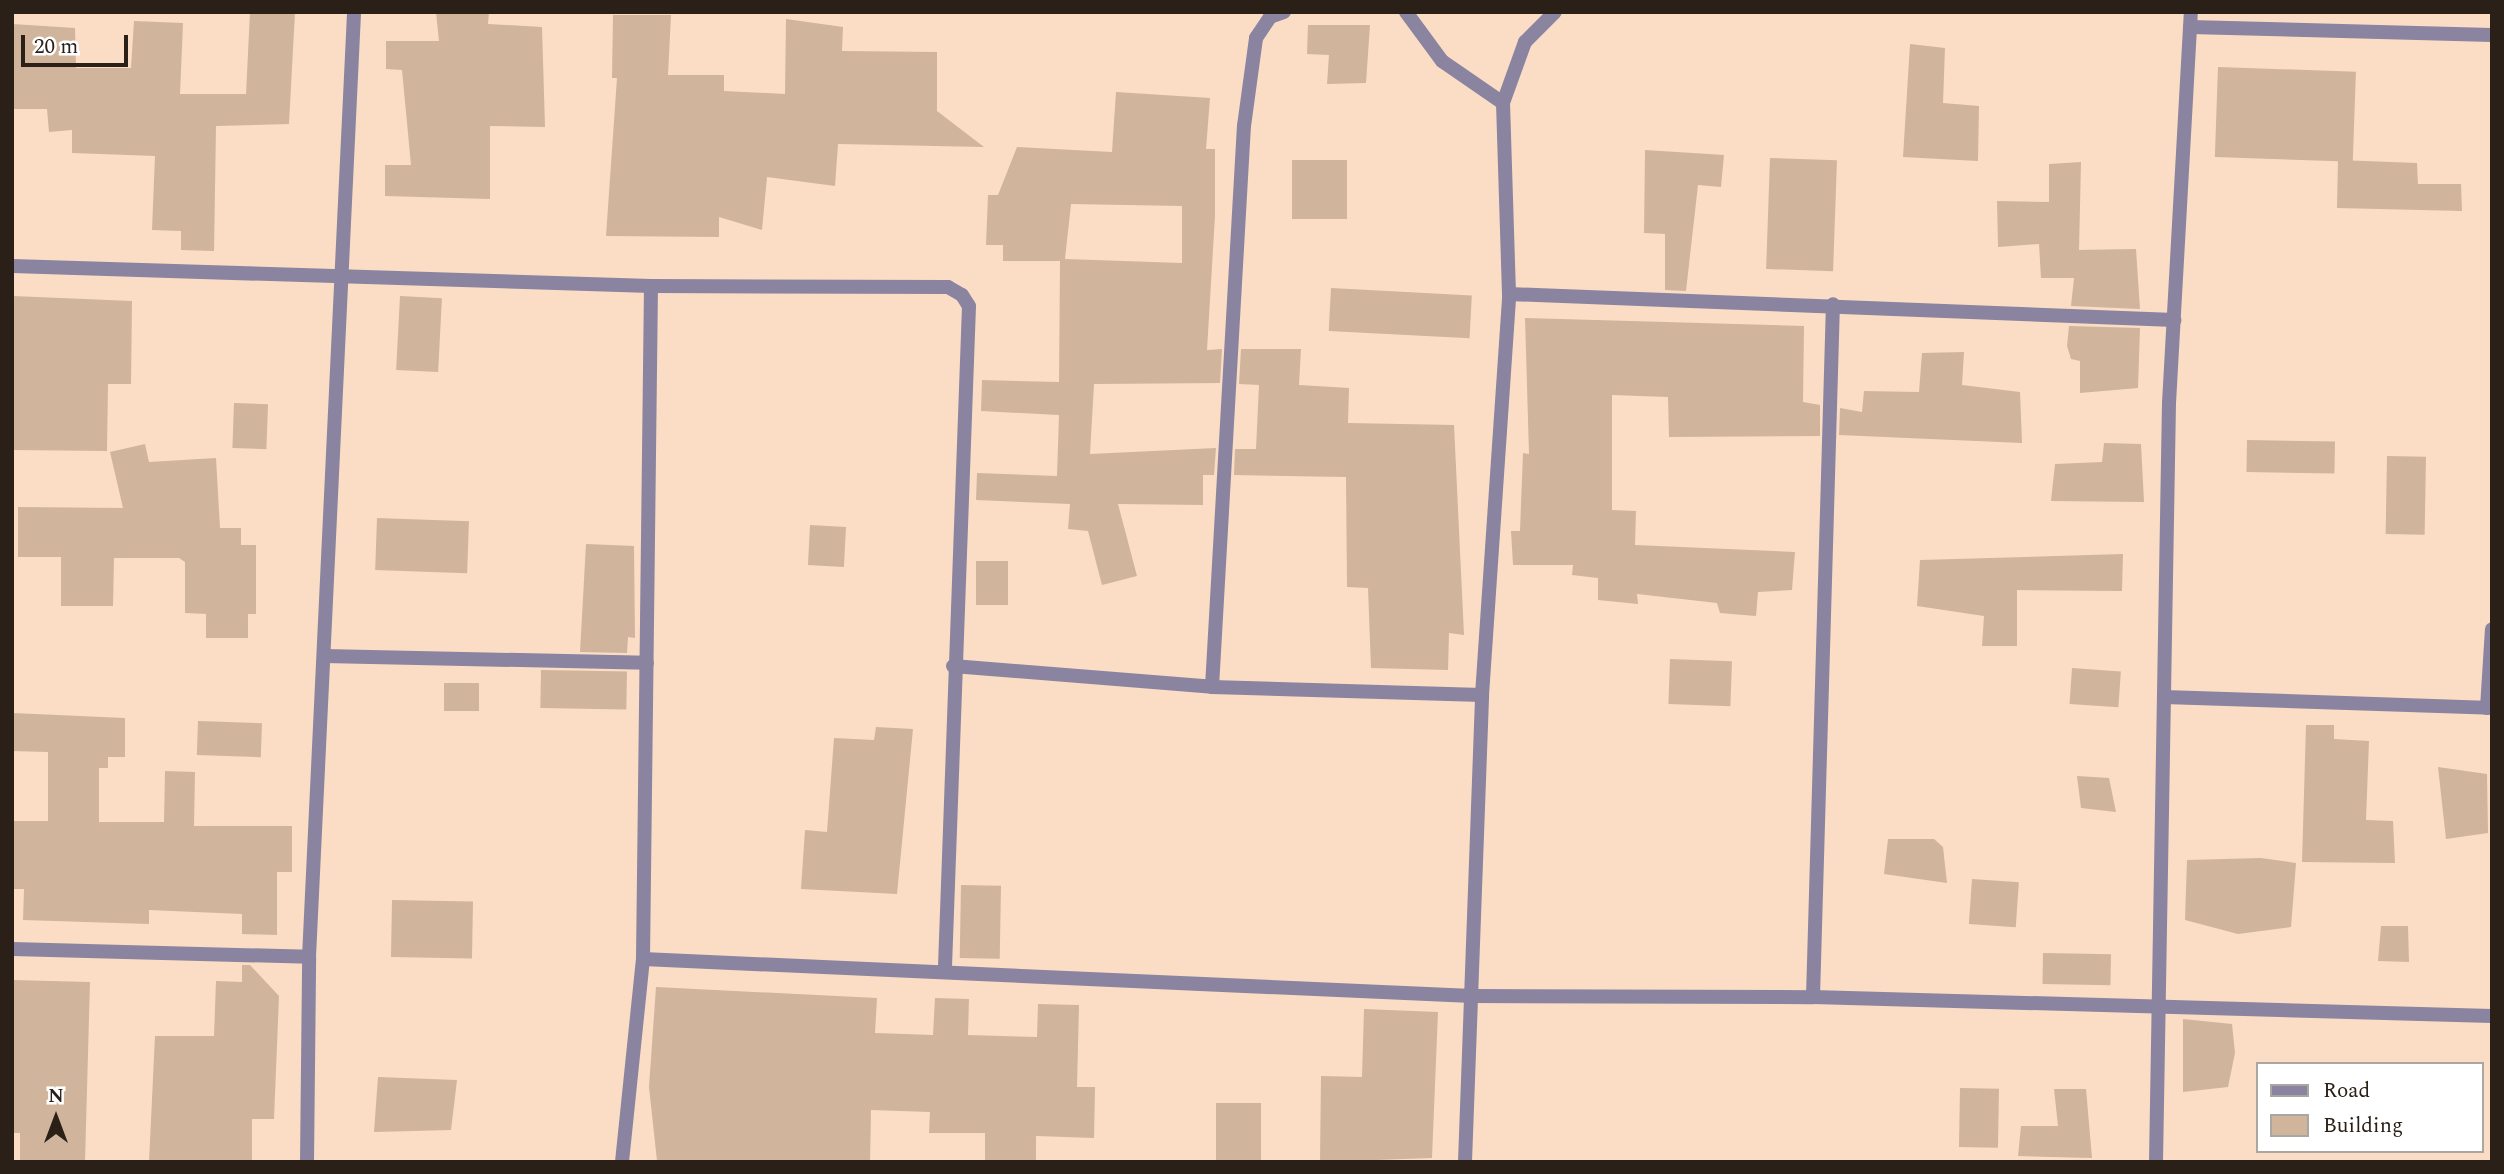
<!DOCTYPE html>
<style>
body{margin:0}
#map{position:relative;width:2504px;height:1174px;overflow:hidden;background:#faddc4;font-family:Spectral,serif}
div>[style]{position:absolute}
.building>*{inset:0;background:#d0b49c;transform-origin:0 0}
.minor>*{height:14px;margin:-7px;padding:0 7px;transform-origin:7px;border-radius:7px;background:#8a84a0}
span{translate:-50% -50%;white-space:nowrap;text-align:center;line-height:1.15;-webkit-text-stroke:6px #fff;paint-order:stroke}
.frame{position:absolute;inset:0;border:14px solid #2a2017;pointer-events:none}
.legend{position:absolute;left:2256px;top:1062px;width:228px;height:91px;box-sizing:border-box;background:#fff;border:2px solid #aaa6a2;margin:0;padding:9px 12px;list-style:none;font-size:21px;color:#2a2017}
.legend li{display:flex;align-items:center;gap:14px;height:35px}
.legend b{width:35px;border:2px solid #aaa6a2}
.north{position:absolute;left:21px;top:1083px;width:70px;height:70px;-webkit-text-stroke:5px #fff;paint-order:stroke;rotate:0deg;font-size:19px;font-weight:700;line-height:28px;text-align:center;color:#2a2017}
.north::after{content:'';display:block;margin:auto;width:24px;height:32px;background:#2a2017;clip-path:polygon(50% 0,100% 100%,50% 72%,0 100%)}
.scale{position:absolute;left:21px;top:35px;width:107px;height:32px;box-sizing:border-box;border:4px solid #2a2017;border-top:0;padding-left:9px;font-size:21px;line-height:24px;white-space:nowrap;color:#2a2017;-webkit-text-stroke:5px #fff;paint-order:stroke}
</style>
<div id="map">
<div class="building">
<div style="clip-path:polygon(250px 12px,295px 12px,289px 124px,216px 126px,214px 251px,181px 250px,181px 231px,152px 230px,155px 156px,72px 153px,72px 130px,49px 132px,47px 109px,12px 109px,12px 24px,75px 28px,76px 68px,131px 68px,134px 21px,183px 23px,180px 94px,246px 94px)"></div>
<div style="clip-path:polygon(436px 12px,489px 12px,488px 24px,542px 27px,545px 127px,490px 126px,490px 199px,385px 196px,385px 165px,411px 165px,402px 70px,386px 69px,386px 41px,439px 41px)"></div>
<div style="clip-path:polygon(613px 15px,671px 15px,668px 75px,724px 75px,724px 91px,785px 94px,786px 19px,843px 27px,842px 51px,937px 52px,937px 111px,984px 147px,838px 144px,835px 186px,767px 177px,762px 230px,719px 217px,719px 237px,606px 236px,617px 78px,612px 78px)"></div>
<div style="clip-path:polygon(1308px 25px,1370px 25px,1366px 83px,1327px 84px,1329px 55px,1307px 54px)"></div>
<div style="clip-path:polygon(1910px 44px,1945px 48px,1943px 103px,1979px 106px,1978px 161px,1903px 157px)"></div>
<div style="left:2218px;top:67px;width:138px;height:90px;rotate:2deg"></div>
<div style="clip-path:polygon(evenodd,1116px 92px,1210px 98px,1206px 149px,1215px 149px,1215px 216px,1207px 350px,1222px 349px,1220px 383px,1094px 384px,1090px 454px,1216px 448px,1214px 475px,1203px 475px,1203px 505px,1118px 504px,1137px 576px,1102px 585px,1088px 531px,1068px 529px,1070px 504px,976px 500px,977px 473px,1057px 476px,1059px 415px,981px 411px,982px 380px,1059px 382px,1060px 261px,1003px 261px,1003px 245px,986px 245px,988px 195px,998px 195px,1017px 147px,1112px 152px,1116px 92px,1071px 204px,1182px 206px,1182px 263px,1065px 259px,1071px 204px)"></div>
<div style="clip-path:polygon(1645px 150px,1724px 155px,1721px 187px,1698px 185px,1686px 291px,1665px 290px,1665px 234px,1644px 233px)"></div>
<div style="left:1770px;top:158px;width:67px;height:111px;rotate:2deg"></div>
<div style="left:1292px;top:160px;width:55px;height:59px"></div>
<div style="clip-path:polygon(2338px 160px,2417px 163px,2418px 184px,2461px 184px,2462px 211px,2337px 208px)"></div>
<div style="clip-path:polygon(2081px 162px,2079px 250px,2136px 249px,2140px 309px,2071px 306px,2074px 278px,2041px 278px,2039px 244px,1998px 247px,1997px 201px,2049px 202px,2049px 164px)"></div>
<div style="left:1331px;top:288px;width:141px;height:43px;rotate:3deg"></div>
<div style="clip-path:polygon(12px 296px,132px 301px,131px 384px,108px 384px,107px 451px,12px 450px)"></div>
<div style="left:400px;top:296px;width:42px;height:74px;rotate:3deg"></div>
<div style="clip-path:polygon(1525px 318px,1804px 326px,1803px 402px,1820px 405px,1820px 436px,1669px 437px,1668px 397px,1612px 395px,1612px 510px,1636px 511px,1635px 545px,1795px 552px,1792px 590px,1758px 592px,1756px 616px,1720px 613px,1717px 603px,1637px 594px,1638px 604px,1598px 600px,1598px 578px,1572px 575px,1573px 565px,1513px 565px,1511px 531px,1520px 531px,1523px 453px,1529px 454px)"></div>
<div style="clip-path:polygon(2069px 326px,2140px 328px,2138px 388px,2080px 393px,2080px 361px,2071px 359px,2067px 346px)"></div>
<div style="clip-path:polygon(1241px 349px,1301px 349px,1299px 385px,1349px 388px,1348px 423px,1454px 425px,1464px 635px,1449px 633px,1448px 670px,1371px 668px,1368px 588px,1347px 587px,1346px 477px,1234px 475px,1235px 449px,1256px 449px,1259px 385px,1239px 384px)"></div>
<div style="clip-path:polygon(1964px 352px,1962px 385px,2020px 392px,2022px 443px,1839px 435px,1840px 408px,1862px 412px,1864px 391px,1919px 392px,1922px 353px)"></div>
<div style="left:234px;top:403px;width:34px;height:45px;rotate:2deg"></div>
<div style="left:2247px;top:440px;width:88px;height:32px;rotate:1deg"></div>
<div style="clip-path:polygon(2104px 443px,2141px 444px,2144px 502px,2051px 501px,2055px 464px,2102px 462px)"></div>
<div style="clip-path:polygon(145px 444px,149px 462px,216px 458px,220px 528px,241px 528px,241px 545px,256px 545px,256px 614px,248px 614px,248px 638px,206px 638px,206px 614px,185px 613px,185px 562px,179px 558px,114px 558px,113px 606px,61px 606px,61px 557px,18px 557px,18px 507px,123px 508px,110px 452px)"></div>
<div style="left:2387px;top:456px;width:39px;height:78px;rotate:1deg"></div>
<div style="left:377px;top:518px;width:92px;height:52px;rotate:2deg"></div>
<div style="left:846px;top:527px;width:40px;height:36px;rotate:93deg"></div>
<div style="clip-path:polygon(586px 544px,634px 546px,635px 638px,628px 637px,627px 653px,580px 652px)"></div>
<div style="clip-path:polygon(2123px 554px,2122px 591px,2017px 590px,2017px 646px,1982px 646px,1984px 616px,1917px 606px,1920px 560px)"></div>
<div style="left:976px;top:561px;width:32px;height:44px"></div>
<div style="left:1670px;top:659px;width:62px;height:45px;rotate:2deg"></div>
<div style="left:2072px;top:668px;width:49px;height:36px;rotate:4deg"></div>
<div style="left:541px;top:670px;width:86px;height:38px;rotate:1deg"></div>
<div style="left:444px;top:683px;width:35px;height:28px"></div>
<div style="clip-path:polygon(12px 713px,125px 718px,125px 757px,108px 757px,108px 768px,99px 768px,99px 822px,164px 822px,165px 771px,195px 772px,194px 826px,292px 826px,292px 872px,277px 872px,277px 935px,242px 934px,242px 914px,149px 910px,149px 924px,23px 920px,24px 889px,12px 889px,12px 821px,48px 821px,48px 752px,12px 751px)"></div>
<div style="left:198px;top:721px;width:64px;height:34px;rotate:2deg"></div>
<div style="clip-path:polygon(2306px 725px,2334px 725px,2334px 739px,2369px 741px,2366px 820px,2393px 821px,2395px 863px,2302px 862px)"></div>
<div style="clip-path:polygon(876px 727px,913px 729px,897px 894px,801px 889px,805px 830px,827px 832px,834px 738px,874px 740px)"></div>
<div style="clip-path:polygon(2438px 767px,2487px 774px,2488px 833px,2446px 839px)"></div>
<div style="clip-path:polygon(2077px 776px,2109px 778px,2116px 812px,2081px 808px)"></div>
<div style="clip-path:polygon(1888px 839px,1934px 839px,1943px 847px,1947px 883px,1884px 874px)"></div>
<div style="clip-path:polygon(2261px 858px,2296px 863px,2291px 927px,2238px 934px,2185px 920px,2187px 860px)"></div>
<div style="left:1972px;top:879px;width:47px;height:45px;rotate:4deg"></div>
<div style="left:961px;top:885px;width:40px;height:73px;rotate:1deg"></div>
<div style="left:392px;top:900px;width:81px;height:57px;rotate:1deg"></div>
<div style="clip-path:polygon(2381px 926px,2408px 926px,2409px 962px,2378px 961px)"></div>
<div style="left:2043px;top:953px;width:68px;height:31px;rotate:1deg"></div>
<div style="clip-path:polygon(242px 965px,250px 965px,279px 996px,274px 1119px,252px 1119px,252px 1162px,149px 1162px,155px 1036px,214px 1036px,216px 981px,242px 982px)"></div>
<div style="clip-path:polygon(12px 980px,90px 982px,85px 1161px,20px 1160px,20px 1133px,12px 1133px)"></div>
<div style="clip-path:polygon(656px 987px,877px 998px,875px 1033px,933px 1035px,935px 998px,969px 999px,968px 1035px,1037px 1037px,1038px 1004px,1079px 1005px,1077px 1087px,1095px 1087px,1094px 1138px,1036px 1136px,1036px 1162px,985px 1162px,985px 1133px,929px 1133px,930px 1112px,871px 1110px,870px 1162px,657px 1161px,649px 1087px)"></div>
<div style="clip-path:polygon(1364px 1009px,1438px 1012px,1432px 1158px,1320px 1162px,1321px 1076px,1362px 1077px)"></div>
<div style="clip-path:polygon(2183px 1019px,2232px 1024px,2235px 1053px,2228px 1087px,2183px 1092px)"></div>
<div style="clip-path:polygon(378px 1077px,457px 1080px,451px 1130px,374px 1132px)"></div>
<div style="left:1960px;top:1088px;width:39px;height:59px;rotate:1deg"></div>
<div style="clip-path:polygon(2054px 1089px,2086px 1089px,2092px 1158px,2018px 1156px,2021px 1126px,2058px 1126px)"></div>
<div style="left:1216px;top:1103px;width:45px;height:59px"></div>
</div>
<div class="minor">
<div style="left:1406px;top:12px;width:61px;rotate:53.7deg"></div>
<div style="left:1442px;top:61px;width:74px;rotate:34.5deg"></div>
<div style="left:2190px;top:27px;width:302px;rotate:1.5deg"></div>
<div style="left:12px;top:266px;width:639px;rotate:1.79deg"></div>
<div style="left:651px;top:286px;width:297px;rotate:0.2deg"></div>
<div style="left:948px;top:287px;width:16px;rotate:30deg"></div>
<div style="left:962px;top:295px;width:13px;rotate:58deg"></div>
<div style="left:969px;top:306px;width:662px;rotate:92.08deg"></div>
<div style="left:1509px;top:294px;width:666px;rotate:2.24deg"></div>
<div style="left:324px;top:656px;width:323px;rotate:1.2deg"></div>
<div style="left:953px;top:666px;width:260px;rotate:4.6deg"></div>
<div style="left:1212px;top:687px;width:270px;rotate:1.7deg"></div>
<div style="left:1212px;top:687px;width:562px;rotate:-86.74deg"></div>
<div style="left:1244px;top:126px;width:89px;rotate:-82.2deg"></div>
<div style="left:1256px;top:38px;width:25px;rotate:-56deg"></div>
<div style="left:1270px;top:17px;width:15px;rotate:-20deg"></div>
<div style="left:2164px;top:697px;width:328px;rotate:1.9deg"></div>
<div style="left:2487px;top:708px;width:79px;rotate:-86.4deg"></div>
<div style="left:12px;top:949px;width:297px;rotate:1.5deg"></div>
<div style="left:643px;top:959px;width:830px;rotate:2.56deg"></div>
<div style="left:1472px;top:996px;width:341px;rotate:0.2deg"></div>
<div style="left:1813px;top:997px;width:679px;rotate:1.6deg"></div>
<div style="left:1813px;top:997px;width:693px;rotate:-88.35deg"></div>
<div style="left:307px;top:1162px;width:205px;rotate:-89.4deg"></div>
<div style="left:309px;top:957px;width:946px;rotate:-87.27deg"></div>
<div style="left:622px;top:1162px;width:204px;rotate:-84.1deg"></div>
<div style="left:643px;top:959px;width:673px;rotate:-89.32deg"></div>
<div style="left:1465px;top:1162px;width:467px;rotate:-87.9deg"></div>
<div style="left:1482px;top:695px;width:402px;rotate:-86.1deg"></div>
<div style="left:1509px;top:294px;width:191px;rotate:-91.8deg"></div>
<div style="left:1503px;top:103px;width:65px;rotate:-70.2deg"></div>
<div style="left:1525px;top:42px;width:42px;rotate:-45deg"></div>
<div style="left:2156px;top:1162px;width:759px;rotate:-89.02deg"></div>
<div style="left:2169px;top:403px;width:392px;rotate:-86.8deg"></div>
</div>
<div class="frame"></div>
<ul class="legend">
<li><b style="height:9px;background:#8a84a0"></b>Road</li>
<li><b style="height:19px;background:#d0b49c"></b>Building</li>
</ul>
<div class="north">N</div>
<div class="scale">20 m</div>
</div>
